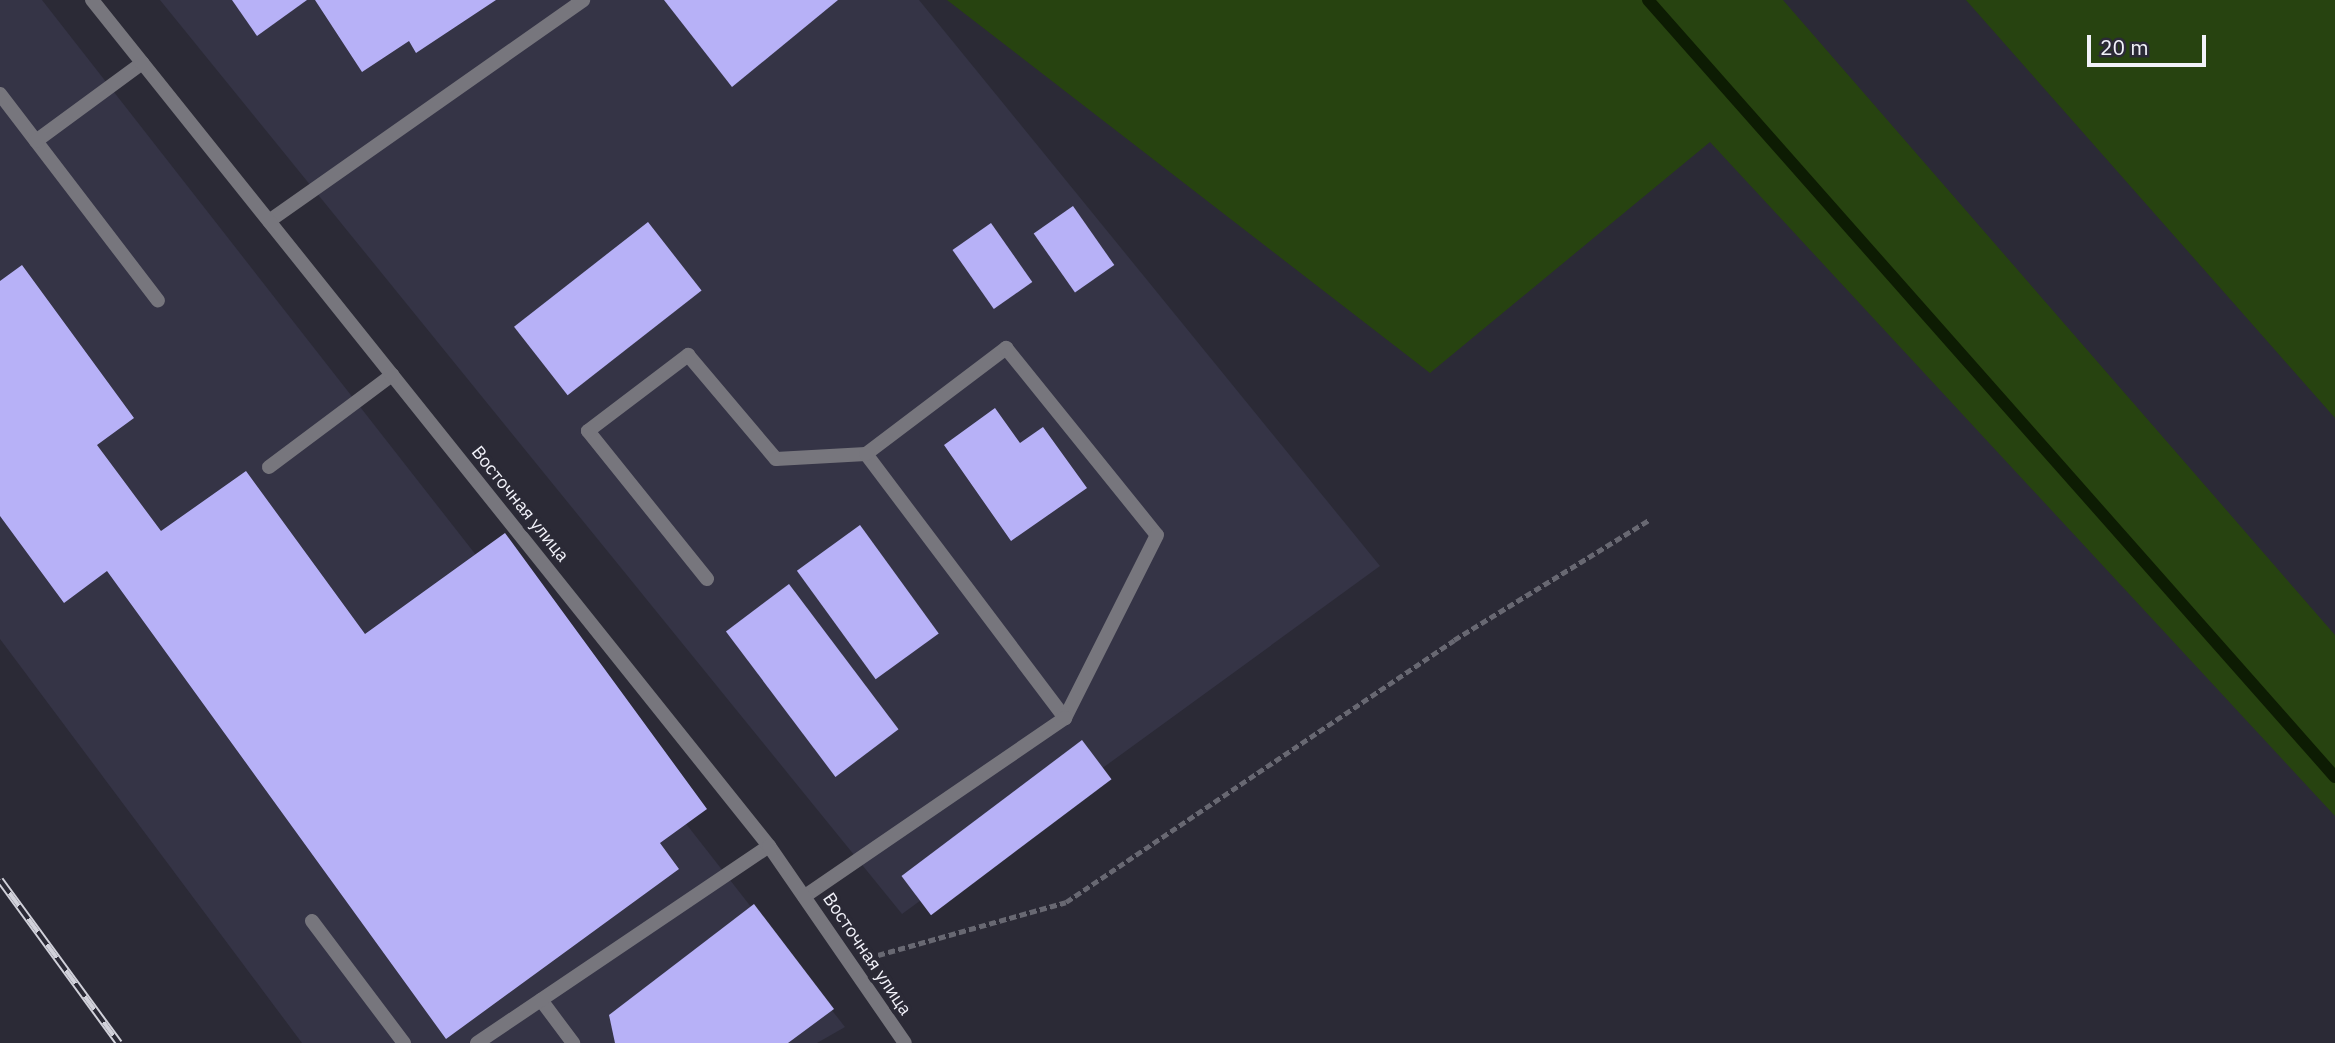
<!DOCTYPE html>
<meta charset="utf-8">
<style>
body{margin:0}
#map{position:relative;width:2335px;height:1043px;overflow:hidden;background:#2b2a36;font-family:"IBM Plex Sans",sans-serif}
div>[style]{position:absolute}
.built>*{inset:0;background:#353446}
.green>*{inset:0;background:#274310}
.stream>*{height:12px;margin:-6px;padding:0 6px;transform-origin:6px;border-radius:6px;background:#0d1c03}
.building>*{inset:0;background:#b7b1f7;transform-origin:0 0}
.path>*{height:4.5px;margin-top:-2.25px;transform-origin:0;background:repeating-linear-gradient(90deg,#686872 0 7px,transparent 0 10.5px)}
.service>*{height:14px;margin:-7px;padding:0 7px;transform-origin:7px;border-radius:7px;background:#77767d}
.tertiary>*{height:14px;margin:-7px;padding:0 7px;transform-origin:7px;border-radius:7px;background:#77767d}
.rail>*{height:8px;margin-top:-4px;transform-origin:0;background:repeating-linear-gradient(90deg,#2b2a36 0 16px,#d1d1da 0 32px);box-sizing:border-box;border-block:2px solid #d1d1da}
span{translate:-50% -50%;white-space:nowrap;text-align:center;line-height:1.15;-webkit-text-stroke:7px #2b2a36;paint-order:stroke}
.street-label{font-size:18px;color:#f2f2fa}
.scale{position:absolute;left:2087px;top:35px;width:119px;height:32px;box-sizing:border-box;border:4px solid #f2f2fa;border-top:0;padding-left:9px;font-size:21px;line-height:24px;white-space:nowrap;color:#f2f2fa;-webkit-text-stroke:5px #2b2a36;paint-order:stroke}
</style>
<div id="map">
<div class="built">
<div style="clip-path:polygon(0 0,42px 0,845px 1027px,817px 1043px,302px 1043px,0 639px)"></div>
<div style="clip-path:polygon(160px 0,919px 0,1380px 566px,902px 914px)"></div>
</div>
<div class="green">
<div style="clip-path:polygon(947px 0,1783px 0,2335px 635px,2335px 816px,1710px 142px,1430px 373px)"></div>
<div style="clip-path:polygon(1966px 0,2335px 0,2335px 418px)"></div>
</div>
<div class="stream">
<div style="left:1648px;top:0;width:1037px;rotate:48.52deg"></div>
</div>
<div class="building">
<div style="clip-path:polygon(232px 0,307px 0,257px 36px)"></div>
<div style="clip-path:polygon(315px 0,496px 0,416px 53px,409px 41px,362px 72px)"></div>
<div style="clip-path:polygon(664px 0,838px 0,732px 87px)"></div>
<div style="left:1073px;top:206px;width:72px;height:48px;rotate:55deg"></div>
<div style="left:648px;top:222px;width:87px;height:170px;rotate:52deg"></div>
<div style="left:991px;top:223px;width:72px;height:47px;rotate:55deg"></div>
<div style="clip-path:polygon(22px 265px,134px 418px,97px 445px,161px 531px,246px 471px,365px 634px,505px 533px,707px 809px,660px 843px,679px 869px,446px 1039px,107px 571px,64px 603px,0 516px,0 281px)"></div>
<div style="clip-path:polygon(995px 408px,1020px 443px,1043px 427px,1087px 488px,1011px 541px,944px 445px)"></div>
<div style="left:860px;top:525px;width:134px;height:78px;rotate:54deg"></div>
<div style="left:789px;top:584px;width:182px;height:79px;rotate:53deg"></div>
<div style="left:1082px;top:740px;width:49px;height:226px;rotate:53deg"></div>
<div style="clip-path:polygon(754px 904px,834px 1009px,788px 1043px,615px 1043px,609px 1015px)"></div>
</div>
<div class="path">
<div style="left:878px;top:955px;width:195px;rotate:-15.7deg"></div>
<div style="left:1066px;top:902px;width:468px;rotate:-34deg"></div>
<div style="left:1454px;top:640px;width:229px;rotate:-31.6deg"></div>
</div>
<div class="service">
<div style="left:0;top:94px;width:260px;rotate:52.6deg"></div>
<div style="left:36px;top:141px;width:132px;rotate:-36.3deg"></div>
<div style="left:269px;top:221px;width:384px;rotate:-35.1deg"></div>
<div style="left:866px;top:454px;width:331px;rotate:53deg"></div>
<div style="left:269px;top:467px;width:154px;rotate:-36.8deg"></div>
<div style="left:707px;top:579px;width:190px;rotate:-128.8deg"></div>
<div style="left:588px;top:431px;width:126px;rotate:-37.2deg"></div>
<div style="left:688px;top:355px;width:136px;rotate:49.8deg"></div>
<div style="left:776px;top:459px;width:90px;rotate:-3.2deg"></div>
<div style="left:866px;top:454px;width:176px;rotate:-37.1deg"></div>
<div style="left:1006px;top:348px;width:240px;rotate:51.1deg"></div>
<div style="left:1157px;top:535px;width:205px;rotate:116.7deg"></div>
<div style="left:1065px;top:718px;width:316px;rotate:145.6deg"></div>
<div style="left:312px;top:921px;width:153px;rotate:53deg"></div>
<div style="left:541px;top:1000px;width:54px;rotate:53.3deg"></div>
<div style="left:477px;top:1043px;width:352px;rotate:-34deg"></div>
</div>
<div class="tertiary">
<div style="left:92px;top:0;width:1084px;rotate:51.33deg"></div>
<div style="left:769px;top:846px;width:239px;rotate:55.4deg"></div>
</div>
<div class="rail">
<div style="left:0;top:880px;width:202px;rotate:53.9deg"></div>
</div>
<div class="street-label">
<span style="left:520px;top:504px;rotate:51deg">Восточная улица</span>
<span style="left:867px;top:954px;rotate:56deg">Восточная улица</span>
</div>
<div class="scale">20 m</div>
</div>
